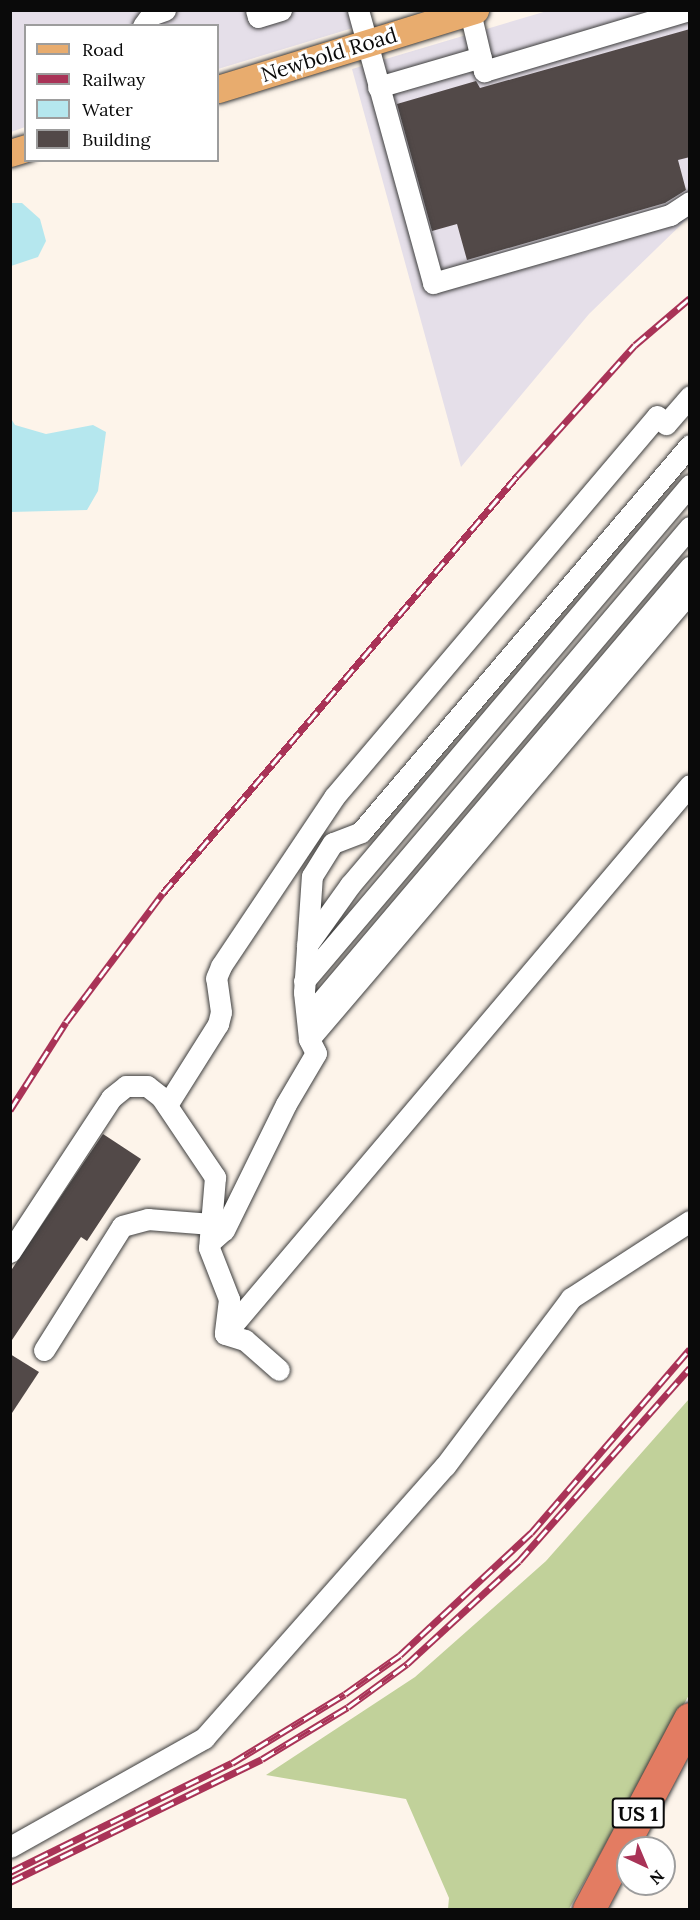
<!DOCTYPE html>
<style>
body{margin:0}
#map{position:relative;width:700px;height:1920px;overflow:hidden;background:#fdf4ea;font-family:Lora,serif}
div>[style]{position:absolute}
.industrial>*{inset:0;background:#e5dfe9}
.forest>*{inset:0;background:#c1d19a}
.water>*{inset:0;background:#b5e7ee}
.building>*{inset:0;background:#524948}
.roads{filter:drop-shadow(0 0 2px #3d3d3d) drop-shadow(0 0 2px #3d3d3d)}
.minor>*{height:21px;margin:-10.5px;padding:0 10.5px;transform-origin:10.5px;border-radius:10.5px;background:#fff}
.major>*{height:27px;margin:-13.5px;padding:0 13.5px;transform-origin:13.5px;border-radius:13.5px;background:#e8ac6e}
.highway>*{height:32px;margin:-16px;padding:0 16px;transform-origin:16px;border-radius:16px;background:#e37c62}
.rail>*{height:7px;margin-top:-3.5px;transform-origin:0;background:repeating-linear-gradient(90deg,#fff 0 14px,#a93357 0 28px);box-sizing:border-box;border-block:2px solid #a93357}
span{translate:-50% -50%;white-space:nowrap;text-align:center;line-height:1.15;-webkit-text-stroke:6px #fff;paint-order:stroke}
.shield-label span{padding:2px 4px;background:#fff;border:2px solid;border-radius:4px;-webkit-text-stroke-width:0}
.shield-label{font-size:20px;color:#0a0a0a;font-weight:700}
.street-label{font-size:21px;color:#0a0a0a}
.frame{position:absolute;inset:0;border:12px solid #0a0a0a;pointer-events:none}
.legend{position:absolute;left:24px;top:24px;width:195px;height:138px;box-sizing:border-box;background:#fff;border:2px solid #9d9d9d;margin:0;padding:8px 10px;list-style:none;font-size:18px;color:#0a0a0a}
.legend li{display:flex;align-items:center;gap:12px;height:30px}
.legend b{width:30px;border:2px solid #9d9d9d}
.north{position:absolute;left:616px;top:1836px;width:60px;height:60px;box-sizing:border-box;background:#fff;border:2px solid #9d9d9d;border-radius:50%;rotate:136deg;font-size:16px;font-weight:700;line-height:24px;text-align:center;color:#0a0a0a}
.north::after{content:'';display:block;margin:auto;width:21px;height:27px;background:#a93357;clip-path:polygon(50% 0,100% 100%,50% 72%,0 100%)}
</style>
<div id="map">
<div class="industrial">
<div style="clip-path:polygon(349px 10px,366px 24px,218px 69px,218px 26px,26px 26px,25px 127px,11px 132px,11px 11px)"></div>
<div style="clip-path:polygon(547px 11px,689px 11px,689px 217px,589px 314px,461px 467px,352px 69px)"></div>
</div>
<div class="forest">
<div style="clip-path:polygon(689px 1399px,689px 1695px,569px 1909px,448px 1909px,449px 1898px,406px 1799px,266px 1775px,415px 1677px,546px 1561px)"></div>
</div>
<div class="water">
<div style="clip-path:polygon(11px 203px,22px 203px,40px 219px,46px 241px,38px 257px,11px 266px)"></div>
<div style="clip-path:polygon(10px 417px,15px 425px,46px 434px,93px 425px,106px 432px,98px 491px,87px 510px,11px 512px)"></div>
</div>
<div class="building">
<div style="clip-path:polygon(690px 29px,690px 157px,678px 160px,686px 190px,665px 203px,467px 260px,457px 224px,432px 231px,397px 104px,476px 81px,480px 88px)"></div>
<div style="clip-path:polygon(103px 1134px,141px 1159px,87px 1241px,81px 1237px,10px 1343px,10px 1272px)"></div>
<div style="clip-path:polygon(10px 1354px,39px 1372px,10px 1416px)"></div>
</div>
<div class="roads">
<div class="minor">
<div style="left:256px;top:10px;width:7px;rotate:74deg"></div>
<div style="left:258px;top:17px;width:24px;rotate:-17deg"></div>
<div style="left:358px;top:10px;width:283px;rotate:74.6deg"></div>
<div style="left:433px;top:283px;width:247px;rotate:-16deg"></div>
<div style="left:670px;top:215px;width:24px;rotate:-33deg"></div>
<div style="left:470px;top:12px;width:61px;rotate:76.7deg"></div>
<div style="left:484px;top:71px;width:214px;rotate:-16.6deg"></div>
<div style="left:143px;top:26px;width:14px;rotate:-54deg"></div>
<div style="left:151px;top:15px;width:15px;rotate:-20deg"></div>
<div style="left:378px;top:87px;width:107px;rotate:-16.2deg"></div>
<div style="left:307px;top:945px;width:74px;rotate:-54.4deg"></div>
<div style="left:350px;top:885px;width:525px;rotate:-49.64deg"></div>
<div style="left:304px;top:981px;width:596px;rotate:-49.63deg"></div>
<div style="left:307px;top:1018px;width:592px;rotate:-49.66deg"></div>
<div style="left:309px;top:1039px;width:587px;rotate:-49.56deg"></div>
<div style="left:167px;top:1105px;width:96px;rotate:-57.8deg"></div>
<div style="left:218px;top:1024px;width:12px;rotate:-76deg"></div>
<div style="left:221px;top:1012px;width:34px;rotate:-98deg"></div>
<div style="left:216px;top:978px;width:13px;rotate:-67deg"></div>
<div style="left:221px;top:966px;width:203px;rotate:-56.2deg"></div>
<div style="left:334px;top:797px;width:499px;rotate:-49.7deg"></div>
<div style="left:657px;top:416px;width:12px;rotate:42deg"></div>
<div style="left:666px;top:424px;width:37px;rotate:-49deg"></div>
<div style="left:210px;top:1242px;width:18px;rotate:-41deg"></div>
<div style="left:224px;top:1230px;width:140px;rotate:-63.8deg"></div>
<div style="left:286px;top:1104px;width:59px;rotate:-59.5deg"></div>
<div style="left:316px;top:1053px;width:16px;rotate:-117deg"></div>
<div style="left:309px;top:1039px;width:47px;rotate:-96.1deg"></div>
<div style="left:304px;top:992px;width:116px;rotate:-86.1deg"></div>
<div style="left:312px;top:876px;width:39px;rotate:-58deg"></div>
<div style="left:333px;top:843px;width:30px;rotate:-21deg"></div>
<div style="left:361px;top:832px;width:508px;rotate:-49.63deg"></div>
<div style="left:10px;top:1252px;width:184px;rotate:-56.7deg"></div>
<div style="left:111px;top:1098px;width:19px;rotate:-39deg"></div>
<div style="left:126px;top:1086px;width:21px"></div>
<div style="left:147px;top:1086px;width:18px;rotate:38deg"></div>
<div style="left:161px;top:1097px;width:97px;rotate:56deg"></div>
<div style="left:215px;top:1177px;width:71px;rotate:94.8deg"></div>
<div style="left:209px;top:1248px;width:55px;rotate:68.6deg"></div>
<div style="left:229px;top:1299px;width:34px;rotate:97deg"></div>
<div style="left:225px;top:1334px;width:719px;rotate:-49.74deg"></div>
<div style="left:225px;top:1334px;width:21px;rotate:17deg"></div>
<div style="left:245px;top:1340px;width:45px;rotate:41.4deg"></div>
<div style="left:44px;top:1350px;width:146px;rotate:-57.8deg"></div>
<div style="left:122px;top:1226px;width:27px;rotate:-15deg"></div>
<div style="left:148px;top:1219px;width:63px;rotate:4.5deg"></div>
<div style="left:10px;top:1847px;width:223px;rotate:-29.3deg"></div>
<div style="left:204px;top:1738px;width:363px;rotate:-48.5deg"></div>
<div style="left:445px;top:1466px;width:210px;rotate:-53.1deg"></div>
<div style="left:571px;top:1298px;width:142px;rotate:-32.9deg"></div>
</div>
<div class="major">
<div style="left:218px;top:89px;width:269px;rotate:-17.1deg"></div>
<div style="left:10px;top:153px;width:17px;rotate:-17deg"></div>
</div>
<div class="highway">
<div style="left:589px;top:1910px;width:216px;rotate:-62.1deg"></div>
</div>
</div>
<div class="rail">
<div style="left:10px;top:1110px;width:104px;rotate:-57.5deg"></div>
<div style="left:66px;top:1022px;width:161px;rotate:-53.1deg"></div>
<div style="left:163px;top:893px;width:547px;rotate:-49.67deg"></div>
<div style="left:517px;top:476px;width:176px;rotate:-48deg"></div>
<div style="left:635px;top:345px;width:72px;rotate:-40.5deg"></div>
<div style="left:10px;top:1872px;width:247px;rotate:-26.2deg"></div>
<div style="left:232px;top:1763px;width:132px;rotate:-31.4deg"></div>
<div style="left:345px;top:1694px;width:67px;rotate:-35.3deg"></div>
<div style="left:400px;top:1655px;width:179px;rotate:-43deg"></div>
<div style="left:531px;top:1533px;width:243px;rotate:-49.2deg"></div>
<div style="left:10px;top:1882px;width:280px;rotate:-26deg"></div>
<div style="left:262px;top:1759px;width:100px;rotate:-31.2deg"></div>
<div style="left:348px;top:1707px;width:73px;rotate:-36.1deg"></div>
<div style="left:407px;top:1664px;width:152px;rotate:-42.6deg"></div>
<div style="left:519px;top:1561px;width:258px;rotate:-48.5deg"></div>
</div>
<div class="shield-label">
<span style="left:638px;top:1813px">US 1</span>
</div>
<div class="street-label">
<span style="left:329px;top:55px;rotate:-17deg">Newbold Road</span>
</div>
<div class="frame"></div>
<ul class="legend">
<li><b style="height:8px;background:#e8ac6e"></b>Road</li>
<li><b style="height:8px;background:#a93357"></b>Railway</li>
<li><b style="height:16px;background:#b5e7ee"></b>Water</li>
<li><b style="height:16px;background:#524948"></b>Building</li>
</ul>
<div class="north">N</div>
</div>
